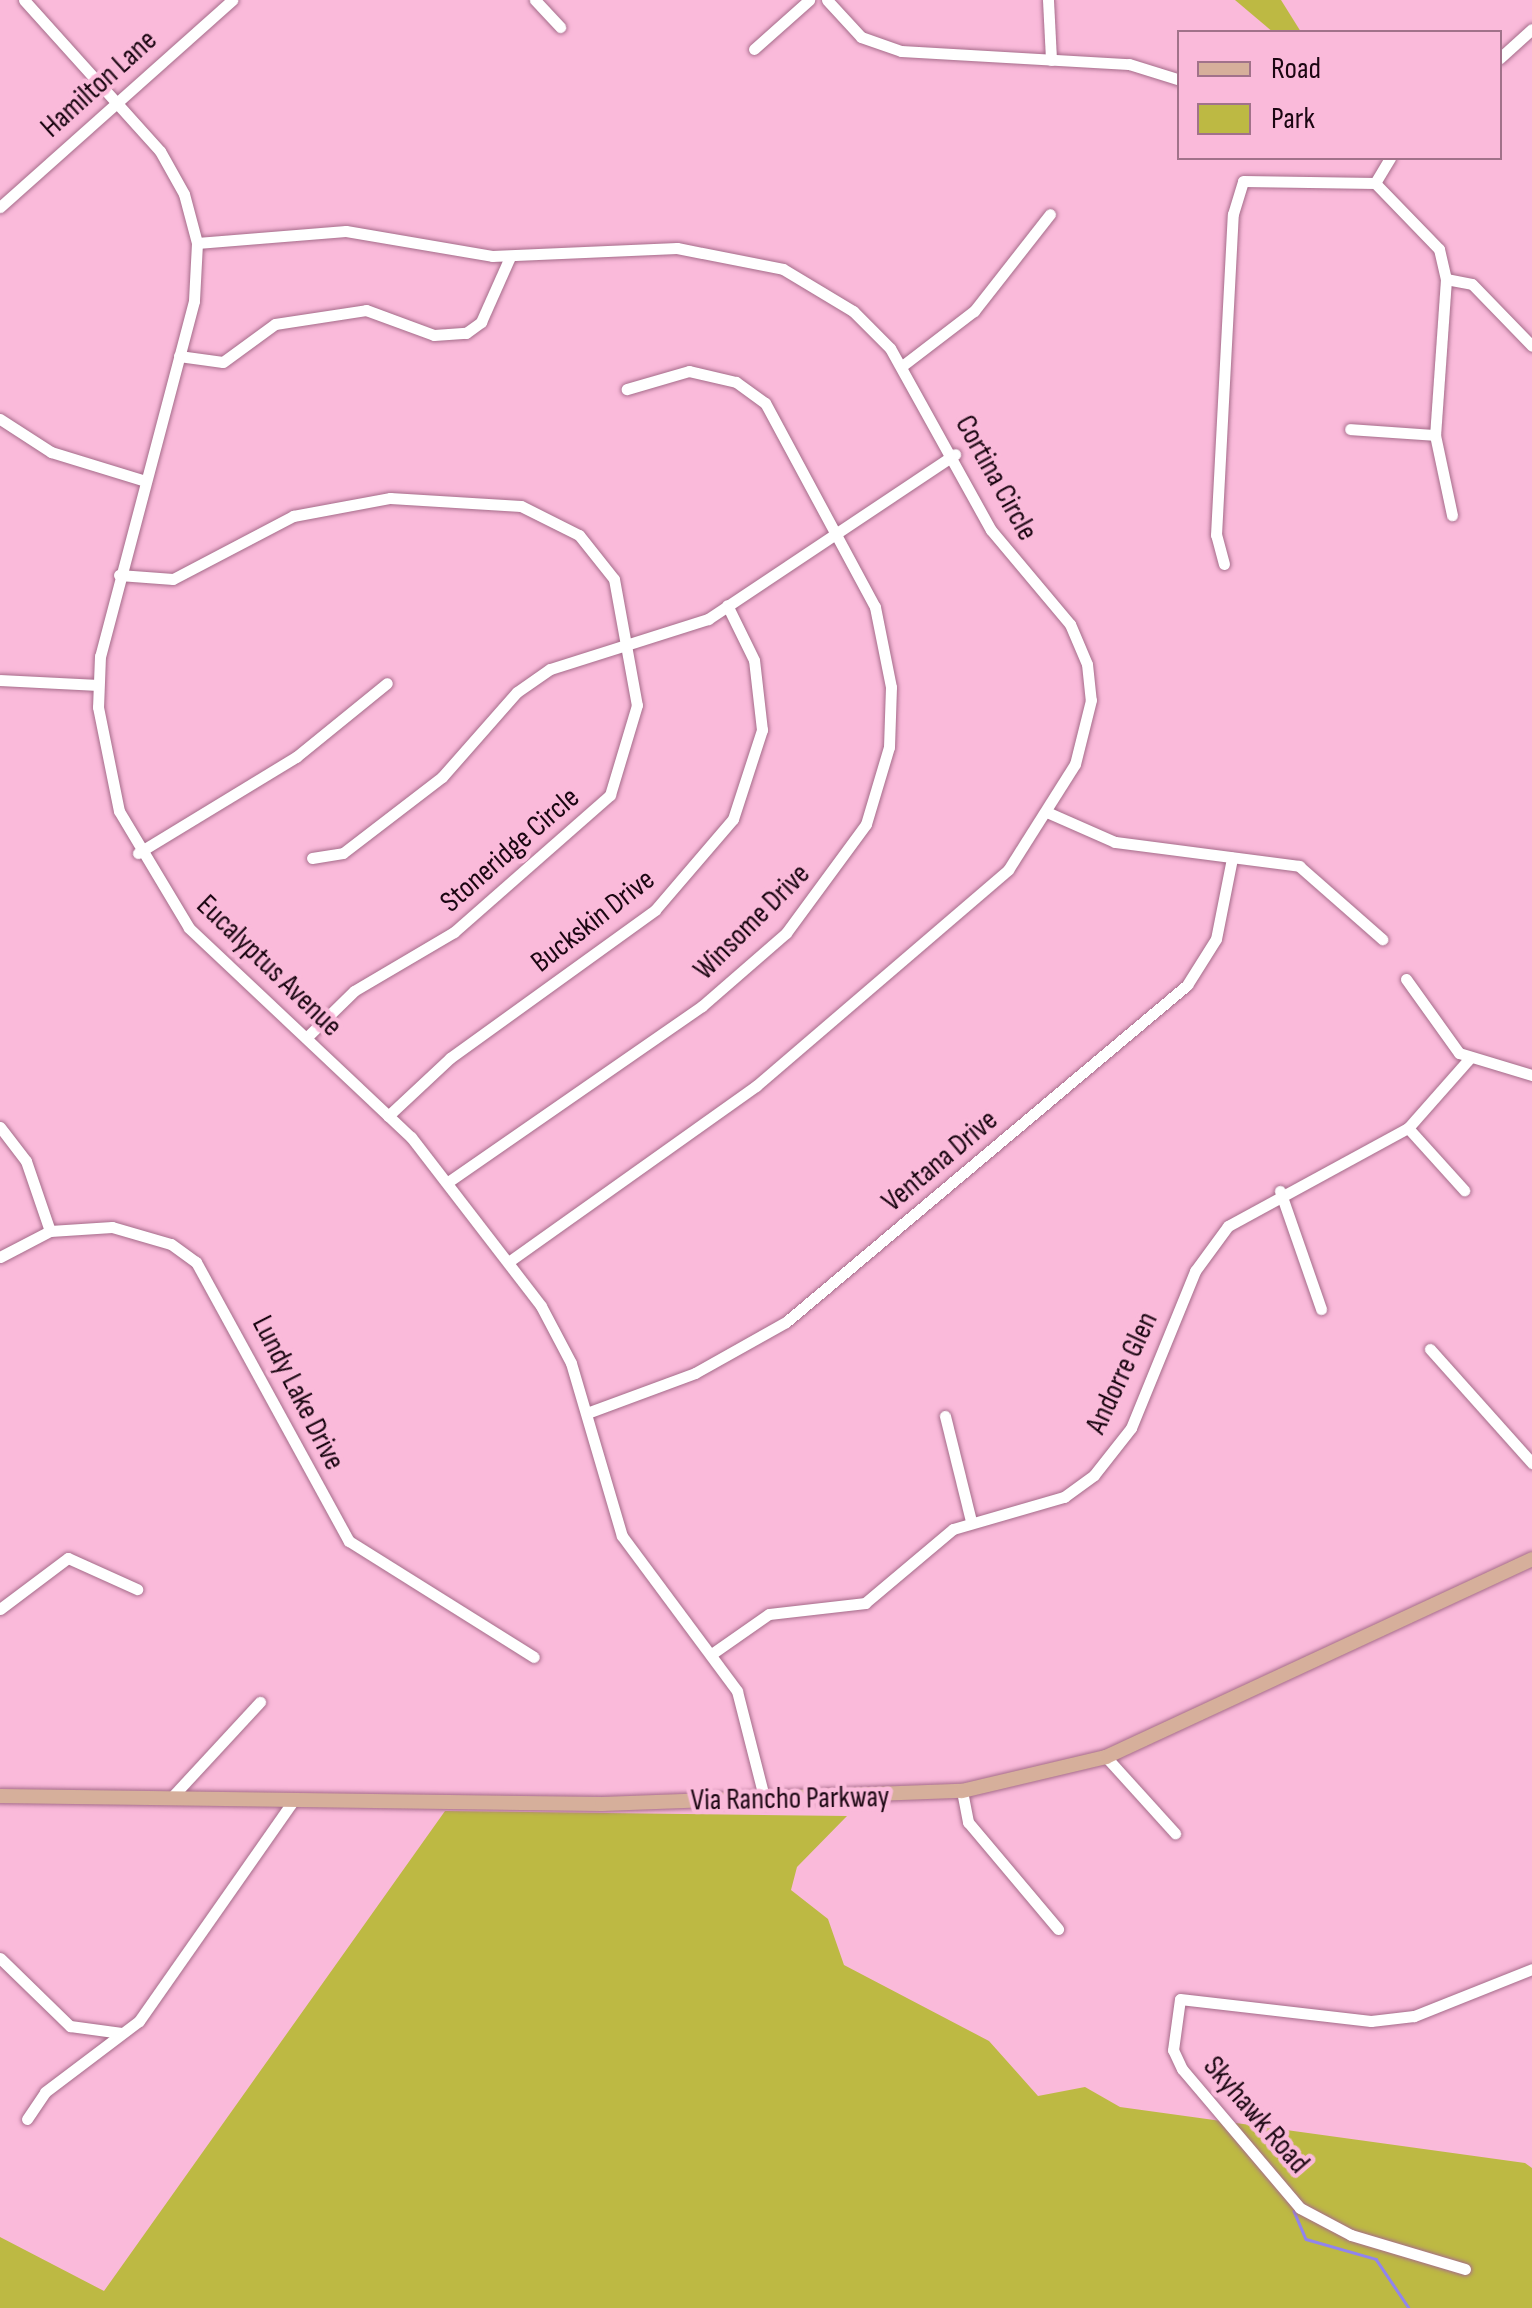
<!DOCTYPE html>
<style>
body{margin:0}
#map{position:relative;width:1532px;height:2308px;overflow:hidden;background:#fabada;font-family:"Sofia Sans Condensed",sans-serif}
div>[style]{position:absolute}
.green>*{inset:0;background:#bdb943}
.stream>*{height:2.5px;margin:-1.25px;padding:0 1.25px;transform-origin:1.25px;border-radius:1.25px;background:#9184ed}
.roads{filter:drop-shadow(0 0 2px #a56c8a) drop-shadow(0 0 2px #a56c8a)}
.minor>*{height:11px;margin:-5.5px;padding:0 5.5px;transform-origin:5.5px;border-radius:5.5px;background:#fff}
.major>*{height:14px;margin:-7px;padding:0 7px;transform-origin:7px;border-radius:7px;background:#d6af9b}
span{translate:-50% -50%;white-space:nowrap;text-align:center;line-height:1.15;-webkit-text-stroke:9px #fabada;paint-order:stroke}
.street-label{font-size:30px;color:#1b0612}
.legend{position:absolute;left:1177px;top:30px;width:325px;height:130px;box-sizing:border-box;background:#fabada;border:2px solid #a1728a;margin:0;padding:12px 18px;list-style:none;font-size:30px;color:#1b0612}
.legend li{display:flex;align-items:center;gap:20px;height:50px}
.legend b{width:50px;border:2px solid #a1728a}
</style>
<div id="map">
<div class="green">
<div style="clip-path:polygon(1235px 0,1281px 0,1301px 32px,1273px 32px)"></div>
<div style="clip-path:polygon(445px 1811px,847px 1816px,797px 1867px,791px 1890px,828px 1919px,844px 1965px,989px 2041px,1038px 2096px,1085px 2087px,1120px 2107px,1525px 2163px,1532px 2168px,1532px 2308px,0 2308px,0 2237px,104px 2291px)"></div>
</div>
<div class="stream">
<div style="left:1294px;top:2211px;width:30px;rotate:67deg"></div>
<div style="left:1306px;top:2239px;width:73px;rotate:15.9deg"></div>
<div style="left:1376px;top:2259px;width:59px;rotate:56deg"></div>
</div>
<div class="roads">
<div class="minor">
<div style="left:24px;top:0;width:203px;rotate:48deg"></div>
<div style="left:160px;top:151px;width:49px;rotate:60.8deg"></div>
<div style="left:184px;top:194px;width:51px;rotate:75.1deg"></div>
<div style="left:197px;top:243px;width:58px;rotate:93deg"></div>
<div style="left:194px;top:301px;width:367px;rotate:104.8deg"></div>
<div style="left:100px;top:656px;width:51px;rotate:92.2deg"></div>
<div style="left:98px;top:707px;width:106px;rotate:78.6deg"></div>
<div style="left:119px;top:811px;width:136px;rotate:59.1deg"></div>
<div style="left:189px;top:928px;width:305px;rotate:43.3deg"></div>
<div style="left:411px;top:1137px;width:213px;rotate:52.4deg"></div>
<div style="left:541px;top:1306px;width:64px;rotate:62.2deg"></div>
<div style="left:571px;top:1363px;width:180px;rotate:73.6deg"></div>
<div style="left:622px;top:1536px;width:193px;rotate:53.4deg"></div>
<div style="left:737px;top:1691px;width:114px;rotate:75.7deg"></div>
<div style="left:535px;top:0;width:37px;rotate:47deg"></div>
<div style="left:827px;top:0;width:50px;rotate:47.4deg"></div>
<div style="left:861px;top:37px;width:42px;rotate:19.3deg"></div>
<div style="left:901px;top:51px;width:228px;rotate:3.3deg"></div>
<div style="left:1129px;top:64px;width:53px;rotate:17.4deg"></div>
<div style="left:1048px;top:0;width:60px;rotate:87.1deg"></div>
<div style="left:754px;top:49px;width:74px;rotate:-41.7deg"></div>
<div style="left:1500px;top:58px;width:43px;rotate:-42.2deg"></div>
<div style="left:1375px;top:183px;width:29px;rotate:-59deg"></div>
<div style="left:0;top:207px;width:311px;rotate:-41.7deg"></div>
<div style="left:197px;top:243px;width:149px;rotate:-4.6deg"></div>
<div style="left:346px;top:231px;width:148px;rotate:9.7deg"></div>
<div style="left:492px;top:256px;width:185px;rotate:-2.5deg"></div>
<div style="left:677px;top:248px;width:108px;rotate:11.2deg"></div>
<div style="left:783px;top:269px;width:82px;rotate:31deg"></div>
<div style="left:853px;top:311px;width:52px;rotate:45deg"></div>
<div style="left:890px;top:348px;width:208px;rotate:61deg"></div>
<div style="left:991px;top:530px;width:123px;rotate:50deg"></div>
<div style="left:1070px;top:624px;width:43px;rotate:67deg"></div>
<div style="left:1087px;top:664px;width:36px;rotate:84deg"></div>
<div style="left:1091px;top:700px;width:66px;rotate:104deg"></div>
<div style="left:1075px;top:764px;width:125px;rotate:122.3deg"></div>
<div style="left:1008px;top:870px;width:332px;rotate:139.4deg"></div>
<div style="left:756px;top:1086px;width:302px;rotate:144.6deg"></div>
<div style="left:1446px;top:279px;width:26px;rotate:11deg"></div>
<div style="left:1472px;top:284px;width:86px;rotate:45.9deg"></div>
<div style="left:179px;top:356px;width:44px;rotate:7.8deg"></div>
<div style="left:223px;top:362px;width:64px;rotate:-36.2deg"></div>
<div style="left:275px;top:324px;width:92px;rotate:-8.7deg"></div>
<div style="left:366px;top:310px;width:72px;rotate:20.2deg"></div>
<div style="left:434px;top:335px;width:32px;rotate:-4deg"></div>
<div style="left:466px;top:333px;width:19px;rotate:-36deg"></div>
<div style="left:481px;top:322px;width:71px;rotate:-66deg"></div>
<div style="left:902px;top:366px;width:91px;rotate:-37.4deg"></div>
<div style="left:974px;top:311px;width:123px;rotate:-51.9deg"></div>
<div style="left:0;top:419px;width:61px;rotate:32.9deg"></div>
<div style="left:51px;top:452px;width:98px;rotate:17.1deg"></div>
<div style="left:1435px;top:435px;width:82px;rotate:78deg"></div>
<div style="left:1224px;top:564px;width:30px;rotate:-105deg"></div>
<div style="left:1216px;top:535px;width:321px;rotate:-87deg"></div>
<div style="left:1233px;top:214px;width:34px;rotate:-73deg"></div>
<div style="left:1243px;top:181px;width:132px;rotate:0.9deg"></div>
<div style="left:1375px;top:183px;width:92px;rotate:45.9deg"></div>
<div style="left:1439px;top:249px;width:31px;rotate:77deg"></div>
<div style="left:1446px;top:279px;width:156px;rotate:94deg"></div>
<div style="left:1435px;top:435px;width:85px;rotate:-176deg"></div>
<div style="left:119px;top:575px;width:54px;rotate:4.2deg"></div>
<div style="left:173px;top:579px;width:136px;rotate:-27.7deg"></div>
<div style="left:293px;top:516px;width:99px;rotate:-10.5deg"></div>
<div style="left:390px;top:498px;width:131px;rotate:3.5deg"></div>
<div style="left:521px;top:506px;width:65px;rotate:26.6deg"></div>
<div style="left:579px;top:535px;width:56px;rotate:51.5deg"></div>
<div style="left:614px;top:579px;width:128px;rotate:79.7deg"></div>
<div style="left:637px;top:705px;width:94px;rotate:106.7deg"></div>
<div style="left:610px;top:795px;width:208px;rotate:138.7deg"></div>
<div style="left:454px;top:932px;width:116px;rotate:149.5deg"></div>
<div style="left:354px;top:991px;width:67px;rotate:135.6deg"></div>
<div style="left:0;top:680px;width:98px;rotate:2.9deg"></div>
<div style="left:1049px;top:813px;width:72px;rotate:23.7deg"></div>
<div style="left:1115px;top:842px;width:186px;rotate:7.4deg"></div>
<div style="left:1299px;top:866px;width:111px;rotate:41.3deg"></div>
<div style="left:138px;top:853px;width:185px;rotate:-31.3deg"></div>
<div style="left:296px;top:757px;width:117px;rotate:-39.1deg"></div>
<div style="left:312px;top:858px;width:31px;rotate:-9deg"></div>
<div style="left:343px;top:853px;width:125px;rotate:-37.5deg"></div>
<div style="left:442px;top:777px;width:113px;rotate:-48.6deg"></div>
<div style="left:517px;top:692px;width:40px;rotate:-34.9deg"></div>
<div style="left:550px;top:669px;width:166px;rotate:-17.6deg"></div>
<div style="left:708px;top:619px;width:297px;rotate:-33.7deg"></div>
<div style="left:1406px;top:979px;width:91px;rotate:54.4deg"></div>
<div style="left:1459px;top:1053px;width:76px;rotate:16.8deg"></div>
<div style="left:388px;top:1116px;width:85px;rotate:-43.1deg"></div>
<div style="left:450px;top:1058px;width:253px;rotate:-35.8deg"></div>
<div style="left:655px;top:910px;width:120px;rotate:-49.4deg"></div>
<div style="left:733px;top:819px;width:94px;rotate:-72deg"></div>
<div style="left:762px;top:730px;width:70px;rotate:-96.5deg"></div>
<div style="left:754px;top:660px;width:61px;rotate:-116.1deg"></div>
<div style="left:0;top:1127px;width:43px;rotate:52.6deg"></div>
<div style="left:26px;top:1161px;width:74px;rotate:71.1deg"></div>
<div style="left:1408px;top:1128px;width:84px;rotate:47.9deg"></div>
<div style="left:448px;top:1182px;width:309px;rotate:-34.7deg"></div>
<div style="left:702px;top:1006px;width:111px;rotate:-41deg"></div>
<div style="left:786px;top:933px;width:135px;rotate:-53.7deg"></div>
<div style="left:866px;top:824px;width:80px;rotate:-73.4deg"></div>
<div style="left:889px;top:747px;width:60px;rotate:-88.1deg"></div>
<div style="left:891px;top:687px;width:82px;rotate:-101.3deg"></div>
<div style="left:875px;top:607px;width:232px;rotate:-118.3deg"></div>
<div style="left:765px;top:403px;width:36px;rotate:-144deg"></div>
<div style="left:736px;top:382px;width:48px;rotate:-166.8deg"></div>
<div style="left:689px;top:371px;width:65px;rotate:163.8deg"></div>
<div style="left:1280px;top:1191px;width:125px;rotate:70.8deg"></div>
<div style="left:0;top:1257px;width:56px;rotate:-27.5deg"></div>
<div style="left:50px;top:1231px;width:62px;rotate:-3.7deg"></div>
<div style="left:112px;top:1227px;width:61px;rotate:16.1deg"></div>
<div style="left:171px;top:1244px;width:31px;rotate:36deg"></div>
<div style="left:196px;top:1262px;width:318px;rotate:61.3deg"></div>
<div style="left:349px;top:1541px;width:218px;rotate:32.1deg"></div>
<div style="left:1430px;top:1349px;width:153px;rotate:48.2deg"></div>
<div style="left:587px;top:1413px;width:115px;rotate:-20.3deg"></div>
<div style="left:695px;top:1373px;width:104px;rotate:-29.3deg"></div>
<div style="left:786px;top:1322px;width:524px;rotate:-40.04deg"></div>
<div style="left:1187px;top:985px;width:54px;rotate:-57.8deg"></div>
<div style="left:1216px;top:939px;width:83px;rotate:-78.8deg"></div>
<div style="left:945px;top:1416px;width:108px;rotate:76.1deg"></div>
<div style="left:0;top:1609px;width:85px;rotate:-36.9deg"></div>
<div style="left:68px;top:1558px;width:76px;rotate:24.2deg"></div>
<div style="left:713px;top:1653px;width:68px;rotate:-34.9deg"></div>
<div style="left:769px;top:1614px;width:97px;rotate:-6.5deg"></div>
<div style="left:865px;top:1603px;width:115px;rotate:-40.1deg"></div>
<div style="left:953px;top:1529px;width:116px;rotate:-16.1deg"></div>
<div style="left:1064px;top:1497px;width:37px;rotate:-36deg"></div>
<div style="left:1094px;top:1475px;width:60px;rotate:-51.8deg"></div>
<div style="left:1131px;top:1428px;width:170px;rotate:-67.8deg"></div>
<div style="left:1195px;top:1271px;width:56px;rotate:-53.7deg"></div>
<div style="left:1228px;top:1226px;width:205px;rotate:-28.6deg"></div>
<div style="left:1408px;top:1128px;width:94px;rotate:-48.5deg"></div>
<div style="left:1106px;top:1757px;width:103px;rotate:47.8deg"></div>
<div style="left:962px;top:1791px;width:32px;rotate:79deg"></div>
<div style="left:968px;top:1822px;width:140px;rotate:49.9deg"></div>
<div style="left:171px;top:1798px;width:131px;rotate:-47.2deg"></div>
<div style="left:0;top:1958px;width:98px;rotate:44.2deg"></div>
<div style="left:70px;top:2026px;width:52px;rotate:7.7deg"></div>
<div style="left:27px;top:2119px;width:32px;rotate:-56deg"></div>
<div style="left:45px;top:2092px;width:118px;rotate:-37.1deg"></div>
<div style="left:139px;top:2021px;width:269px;rotate:-55deg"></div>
<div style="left:1465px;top:2269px;width:119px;rotate:-163.4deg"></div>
<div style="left:1351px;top:2235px;width:58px;rotate:-152.1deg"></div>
<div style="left:1300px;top:2208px;width:182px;rotate:-130.3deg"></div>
<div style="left:1182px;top:2069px;width:21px;rotate:-115deg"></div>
<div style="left:1173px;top:2050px;width:51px;rotate:-82.2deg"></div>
<div style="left:1180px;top:1999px;width:192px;rotate:6.6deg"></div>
<div style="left:1371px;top:2021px;width:43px;rotate:-6.6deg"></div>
<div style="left:1414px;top:2016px;width:127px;rotate:-21.7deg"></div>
</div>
<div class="major">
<div style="left:0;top:1796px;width:602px;rotate:0.76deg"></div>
<div style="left:602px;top:1804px;width:360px;rotate:-2.1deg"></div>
<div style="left:962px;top:1791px;width:148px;rotate:-13.3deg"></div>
<div style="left:1106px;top:1757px;width:470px;rotate:-24.9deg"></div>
</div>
</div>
<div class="street-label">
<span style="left:99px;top:84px;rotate:-42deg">Hamilton Lane</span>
<span style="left:996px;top:478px;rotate:61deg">Cortina Circle</span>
<span style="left:510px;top:850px;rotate:-41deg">Stoneridge Circle</span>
<span style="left:593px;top:921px;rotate:-38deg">Buckskin Drive</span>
<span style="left:752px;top:922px;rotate:-45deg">Winsome Drive</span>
<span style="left:269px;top:966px;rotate:44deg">Eucalyptus Avenue</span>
<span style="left:940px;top:1161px;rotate:-40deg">Ventana Drive</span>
<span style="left:1122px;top:1373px;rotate:-65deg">Andorre Glen</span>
<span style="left:298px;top:1393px;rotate:63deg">Lundy Lake Drive</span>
<span style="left:790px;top:1799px;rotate:-1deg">Via Rancho Parkway</span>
<span style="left:1256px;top:2115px;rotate:49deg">Skyhawk Road</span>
</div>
<ul class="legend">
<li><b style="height:12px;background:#d6af9b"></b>Road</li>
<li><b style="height:28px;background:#bdb943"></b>Park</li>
</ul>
</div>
